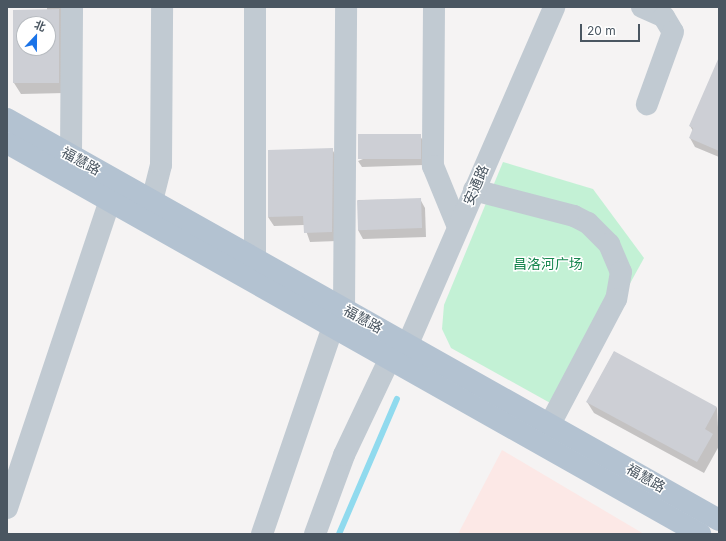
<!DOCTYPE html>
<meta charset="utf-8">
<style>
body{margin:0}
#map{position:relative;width:726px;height:541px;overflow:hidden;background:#f5f3f3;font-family:Inter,"Noto Sans SC",sans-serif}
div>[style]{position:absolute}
.medical>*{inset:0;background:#fce8e6}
.green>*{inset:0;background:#c3f1d5}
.shadow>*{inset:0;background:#0003}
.stream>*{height:6px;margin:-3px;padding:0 3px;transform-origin:3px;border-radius:3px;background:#90daee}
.building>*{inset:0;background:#cdcfd5;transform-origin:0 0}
.minor>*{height:22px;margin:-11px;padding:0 11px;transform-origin:11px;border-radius:11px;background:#c1cad2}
.major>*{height:22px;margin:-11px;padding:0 11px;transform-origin:11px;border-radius:11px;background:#b3c2d1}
span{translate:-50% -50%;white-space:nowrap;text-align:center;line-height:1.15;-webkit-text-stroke:3px #fff;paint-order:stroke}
.street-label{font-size:14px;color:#4a5661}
.park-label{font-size:14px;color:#17864f}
.frame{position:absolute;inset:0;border:8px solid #4a5661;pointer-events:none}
.north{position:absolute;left:16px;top:16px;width:40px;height:40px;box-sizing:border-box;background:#fff;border:1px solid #b7bbc0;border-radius:50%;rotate:22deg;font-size:11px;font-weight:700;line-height:16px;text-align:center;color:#4a5661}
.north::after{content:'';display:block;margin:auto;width:14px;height:18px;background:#1a73e8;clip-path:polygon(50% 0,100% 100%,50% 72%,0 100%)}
.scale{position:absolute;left:580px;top:24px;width:60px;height:18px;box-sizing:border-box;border:2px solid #4a5661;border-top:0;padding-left:5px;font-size:12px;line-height:14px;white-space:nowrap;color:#4a5661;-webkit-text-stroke:3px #fff;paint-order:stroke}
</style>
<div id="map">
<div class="medical">
<div style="clip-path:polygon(502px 450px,644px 534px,458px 534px)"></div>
</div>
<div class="green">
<div style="clip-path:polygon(503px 162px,593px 189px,644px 258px,561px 409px,451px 348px,442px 329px,444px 305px)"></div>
</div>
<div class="shadow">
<div style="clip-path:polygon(evenodd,47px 7px,67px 7px,65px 93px,21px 94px,14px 83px,14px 11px,47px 10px,47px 7px,24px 24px,48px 24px,48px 48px,24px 48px,24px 24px)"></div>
<div style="clip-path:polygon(719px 59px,719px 157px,695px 147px,690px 138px,693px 131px,690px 126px)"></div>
<div style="clip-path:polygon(420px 136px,424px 142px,424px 165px,362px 167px,358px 161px)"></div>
<div style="clip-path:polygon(332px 149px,337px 158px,337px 241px,310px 242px,304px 225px,274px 226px,268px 217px)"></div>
<div style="clip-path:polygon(420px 199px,425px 208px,426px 237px,363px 239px,358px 230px,358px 200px)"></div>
<div style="clip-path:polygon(614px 352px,717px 408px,719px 446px,704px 473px,594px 413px,587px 402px)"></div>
</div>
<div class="stream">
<div style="left:339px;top:534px;width:147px;rotate:-66.8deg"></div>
</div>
<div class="building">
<div style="clip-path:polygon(evenodd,59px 9px,59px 83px,13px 83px,13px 10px,59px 9px,24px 24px,48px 24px,48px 48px,24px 48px,24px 24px)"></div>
<div style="clip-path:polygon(719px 57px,719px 151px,689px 138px,693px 128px,689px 126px)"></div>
<div style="left:421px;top:134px;width:25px;height:63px;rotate:90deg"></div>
<div style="clip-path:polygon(333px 148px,332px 232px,304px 233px,303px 216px,268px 217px,268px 150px)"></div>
<div style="left:421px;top:198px;width:30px;height:64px;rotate:88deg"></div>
<div style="clip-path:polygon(614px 351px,717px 407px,705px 429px,713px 434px,697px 462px,586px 402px)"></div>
</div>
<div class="minor">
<div style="left:434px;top:7px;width:159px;rotate:90.4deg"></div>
<div style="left:433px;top:166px;width:66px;rotate:67.7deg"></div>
<div style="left:642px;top:7px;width:24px;rotate:24deg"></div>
<div style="left:664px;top:17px;width:17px;rotate:59deg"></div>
<div style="left:673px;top:32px;width:77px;rotate:109.9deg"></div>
<div style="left:71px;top:155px;width:148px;rotate:-89.6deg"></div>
<div style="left:474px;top:190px;width:103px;rotate:14.6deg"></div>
<div style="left:574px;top:216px;width:16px;rotate:27deg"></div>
<div style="left:588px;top:223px;width:30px;rotate:45deg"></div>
<div style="left:609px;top:244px;width:30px;rotate:67deg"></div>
<div style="left:621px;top:272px;width:27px;rotate:100deg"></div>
<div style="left:616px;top:299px;width:141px;rotate:117.8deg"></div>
<div style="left:152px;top:201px;width:37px;rotate:-76deg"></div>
<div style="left:161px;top:165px;width:158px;rotate:-89.6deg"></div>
<div style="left:255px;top:258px;width:251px;rotate:-90deg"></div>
<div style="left:344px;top:309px;width:302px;rotate:-89.6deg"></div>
<div style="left:400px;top:362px;width:387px;rotate:-66.5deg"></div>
<div style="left:7px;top:508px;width:324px;rotate:-71.5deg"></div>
<div style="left:262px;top:534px;width:219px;rotate:-71.1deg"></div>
<div style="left:315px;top:534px;width:84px;rotate:-69.8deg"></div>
<div style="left:344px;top:455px;width:107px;rotate:-64.6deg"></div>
</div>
<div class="major">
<div style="left:7px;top:119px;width:817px;rotate:29.39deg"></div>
<div style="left:7px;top:143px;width:796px;rotate:29.43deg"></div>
</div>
<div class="street-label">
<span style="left:81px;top:161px;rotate:29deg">福慧路</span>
<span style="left:476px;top:185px;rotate:-67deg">安通路</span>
<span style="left:363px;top:319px;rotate:29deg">福慧路</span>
<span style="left:646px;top:478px;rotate:30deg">福慧路</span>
</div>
<div class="park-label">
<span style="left:548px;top:264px">昌洛河广场</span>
</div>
<div class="frame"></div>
<div class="north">北</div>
<div class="scale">20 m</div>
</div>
